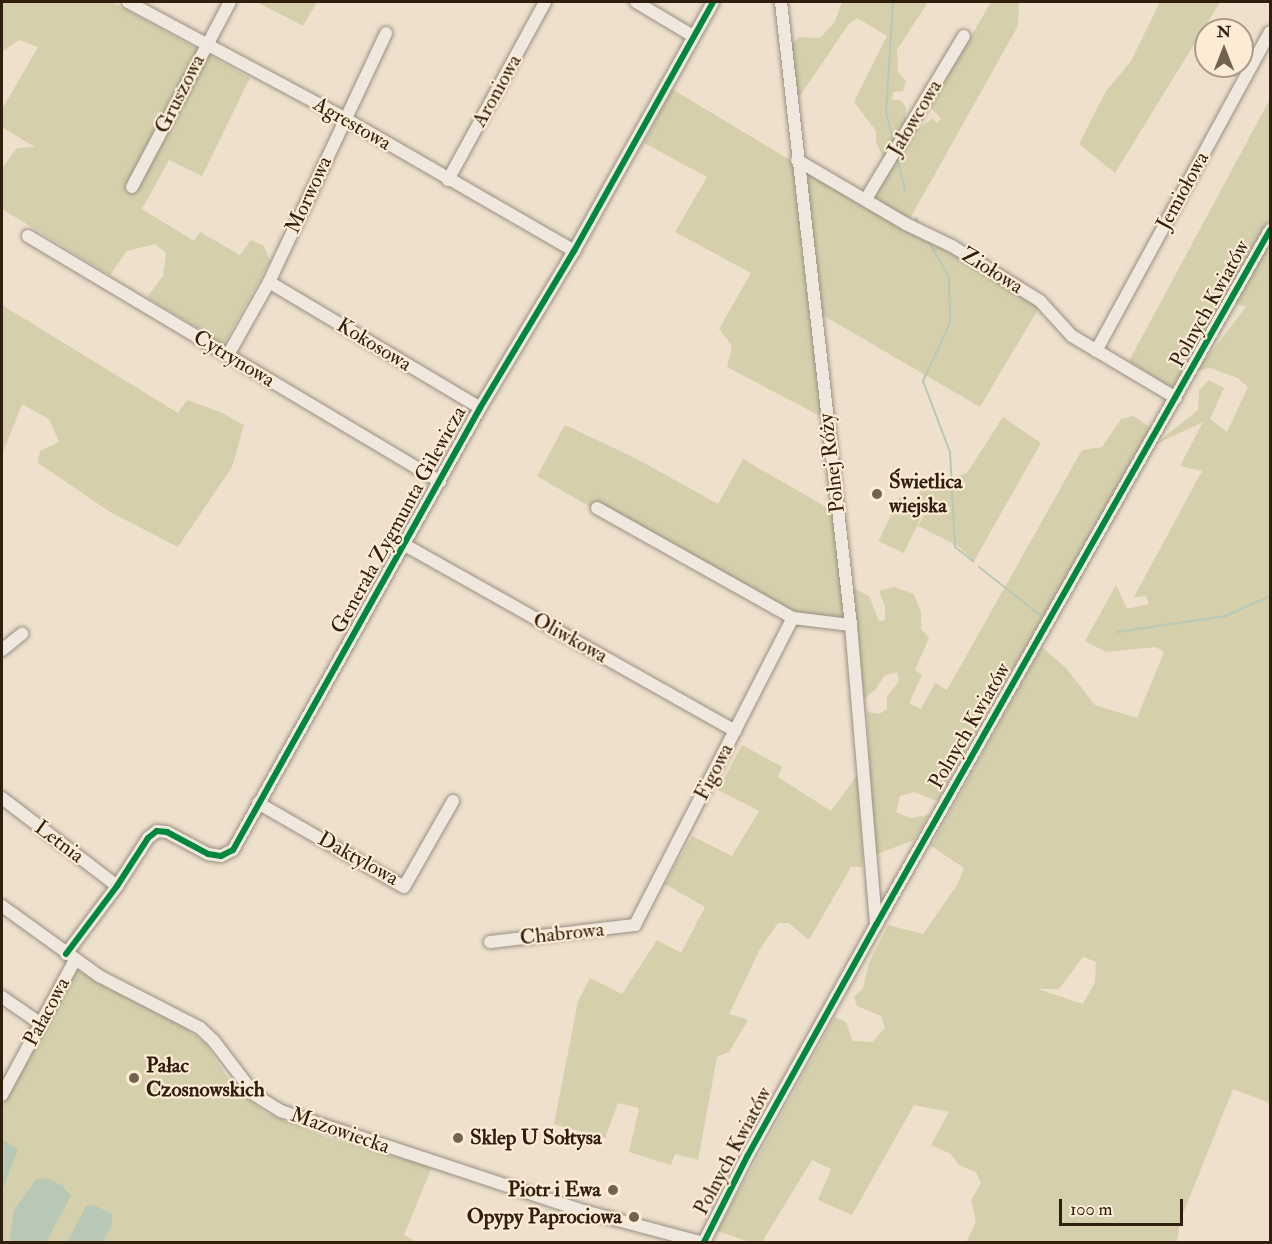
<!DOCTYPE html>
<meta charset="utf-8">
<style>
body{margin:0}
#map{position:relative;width:1272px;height:1244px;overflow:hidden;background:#eee0cc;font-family:"IM FELL Double Pica",serif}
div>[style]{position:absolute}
.green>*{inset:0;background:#d5d0ab;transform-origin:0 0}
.water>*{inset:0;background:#b7c8b6}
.stream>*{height:2px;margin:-1px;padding:0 1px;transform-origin:1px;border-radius:1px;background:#b7c8b6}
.roads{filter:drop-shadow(0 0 2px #9a9083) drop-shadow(0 0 2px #9a9083)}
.minor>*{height:12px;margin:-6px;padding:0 6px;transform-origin:6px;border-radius:6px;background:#f0e8df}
.cycleway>*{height:6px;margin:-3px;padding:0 3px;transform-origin:3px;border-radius:3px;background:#00873e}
.dots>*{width:16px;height:16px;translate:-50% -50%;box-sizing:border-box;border:3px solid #fdecd5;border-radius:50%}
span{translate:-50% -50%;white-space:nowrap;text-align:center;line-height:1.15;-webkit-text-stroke:4.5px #fdecd5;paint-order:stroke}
.street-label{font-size:21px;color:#301e0e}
.poi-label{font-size:21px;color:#301e0e;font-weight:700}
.left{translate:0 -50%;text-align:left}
.right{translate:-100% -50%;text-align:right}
.frame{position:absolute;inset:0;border:3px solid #301e0e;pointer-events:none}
.north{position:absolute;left:1194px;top:18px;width:60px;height:60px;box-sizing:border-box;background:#fdecd5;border:2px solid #ab9a85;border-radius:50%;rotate:0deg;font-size:16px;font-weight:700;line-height:24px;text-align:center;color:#301e0e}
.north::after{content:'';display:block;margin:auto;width:21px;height:27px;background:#726250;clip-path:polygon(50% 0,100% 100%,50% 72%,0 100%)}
.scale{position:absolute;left:1059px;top:1199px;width:124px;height:27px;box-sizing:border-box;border:3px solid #301e0e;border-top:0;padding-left:8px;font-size:18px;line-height:21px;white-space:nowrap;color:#301e0e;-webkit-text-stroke:4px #fdecd5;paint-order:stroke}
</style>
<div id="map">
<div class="green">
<div style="clip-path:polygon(2px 2px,112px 2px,250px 78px,202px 176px,169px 160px,142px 209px,194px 241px,200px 232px,240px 255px,251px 240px,264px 246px,270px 261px,224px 344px,147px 297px,163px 276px,166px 253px,155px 244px,127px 251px,110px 275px,2px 209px,2px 168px,17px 148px,35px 147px,2px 127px,2px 109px,38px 47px,19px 40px,2px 52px)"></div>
<div style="clip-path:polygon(257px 2px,317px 2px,303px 26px)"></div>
<div style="clip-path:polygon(842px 2px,928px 2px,897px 50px,898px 72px,906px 81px,903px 91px,893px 92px,892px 99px,901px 101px,906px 107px,905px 120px,919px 128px,933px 118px,937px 124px,941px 119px,930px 107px,991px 2px,1019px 2px,1018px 26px,908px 222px,871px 198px,889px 170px,876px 142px,876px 131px,854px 102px,887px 36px,857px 18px,848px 25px,800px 96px,794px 96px,791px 44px,799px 37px,820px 38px,835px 22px)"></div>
<div style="clip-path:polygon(1160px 2px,1220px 2px,1115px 173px,1079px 144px,1106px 91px,1131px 61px)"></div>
<div style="clip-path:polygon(672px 89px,815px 175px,948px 248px,1040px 306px,980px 407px,819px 313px,812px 251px,799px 245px,803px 258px,822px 417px,727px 367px,732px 346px,719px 329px,751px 273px,675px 232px,707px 177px,644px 143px)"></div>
<div style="clip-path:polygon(evenodd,1270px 99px,1270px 1103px,1233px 1089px,1180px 1221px,1177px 1242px,966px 1242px,976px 1222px,971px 1200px,981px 1183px,976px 1172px,959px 1165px,951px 1154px,931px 1145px,949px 1112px,914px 1105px,852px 1215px,818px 1200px,831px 1169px,812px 1160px,762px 1242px,750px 1242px,717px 1231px,835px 1017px,846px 1022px,853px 1041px,872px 1042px,885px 1028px,881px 1016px,857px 1006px,854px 997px,863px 988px,869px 963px,888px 925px,923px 934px,957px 885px,964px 868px,931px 846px,1042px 647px,1066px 668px,1095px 705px,1137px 718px,1164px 652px,1156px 647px,1106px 652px,1085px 641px,1116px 585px,1127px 609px,1149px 604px,1146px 596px,1134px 597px,1202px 471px,1180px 466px,1203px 422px,1154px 445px,1198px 410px,1199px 390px,1209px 380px,1224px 388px,1210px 419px,1227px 432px,1248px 387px,1238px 378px,1210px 368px,1196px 371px,1246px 307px,1224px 300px,1172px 388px,1129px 361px,1270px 99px,1083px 957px,1096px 962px,1095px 982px,1083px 1004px,1038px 989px,1059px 989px,1083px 957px)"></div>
<div style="clip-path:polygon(2px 305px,178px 413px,187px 400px,220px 412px,244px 425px,232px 467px,178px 547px,110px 512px,38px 463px,40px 451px,59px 442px,49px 419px,22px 404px,2px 455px)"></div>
<div style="clip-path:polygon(1133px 416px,1152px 428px,937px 801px,914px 792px,900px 796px,896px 812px,910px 818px,929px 815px,914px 840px,875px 855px,867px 712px,879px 714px,887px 709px,887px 696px,899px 681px,897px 672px,884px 676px,876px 689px,864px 699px,851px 587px,869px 596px,879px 621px,885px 620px,885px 607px,879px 591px,894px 587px,914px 594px,921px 612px,921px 629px,929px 638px,915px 670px,922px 675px,909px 703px,921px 709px,935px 683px,947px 690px,1082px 450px,1102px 447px,1121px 419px)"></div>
<div style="clip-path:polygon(1003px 417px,1041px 443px,974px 561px,958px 546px,918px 526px,928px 508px,914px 501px,927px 481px,942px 481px,967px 473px)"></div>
<div style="clip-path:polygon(565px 425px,635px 458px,718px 504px,743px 459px,833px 511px,845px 618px,839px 628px,797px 627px,537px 476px)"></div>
<div style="left:900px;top:497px;width:28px;height:49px;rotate:26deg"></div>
<div style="clip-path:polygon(742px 745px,782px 767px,778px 777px,831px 811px,858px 774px,863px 867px,851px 867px,809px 940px,789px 923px,778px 923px,760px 949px,729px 1014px,748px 1020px,729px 1052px,717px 1057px,698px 1160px,675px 1154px,671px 1165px,629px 1152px,639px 1108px,618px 1103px,605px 1138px,554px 1124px,578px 1001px,590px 978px,622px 994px,657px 940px,681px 953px,705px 907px,665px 884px,692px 836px,732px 856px,759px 811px,718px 790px)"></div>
<div style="clip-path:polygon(75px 970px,181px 1025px,205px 1043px,235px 1089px,266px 1113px,328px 1138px,432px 1167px,404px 1235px,417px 1242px,2px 1242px,2px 1102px)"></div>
</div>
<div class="water">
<div style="clip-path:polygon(2px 1140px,18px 1149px,2px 1191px)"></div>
<div style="clip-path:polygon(47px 1178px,62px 1186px,71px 1196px,46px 1242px,13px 1242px,10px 1236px,14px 1210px,36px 1180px)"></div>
<div style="clip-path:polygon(94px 1205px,112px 1214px,112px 1224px,103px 1242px,67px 1242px,86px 1206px)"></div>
</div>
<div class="stream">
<div style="left:893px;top:2px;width:110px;rotate:93.6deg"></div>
<div style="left:886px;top:112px;width:34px;rotate:76deg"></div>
<div style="left:897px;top:156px;width:36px;rotate:77deg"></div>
<div style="left:916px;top:218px;width:6px;rotate:72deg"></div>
<div style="left:927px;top:239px;width:44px;rotate:59.9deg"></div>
<div style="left:949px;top:277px;width:46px;rotate:88.8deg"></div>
<div style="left:950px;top:323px;width:64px;rotate:115deg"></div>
<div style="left:923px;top:381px;width:76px;rotate:69.2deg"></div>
<div style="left:950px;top:452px;width:95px;rotate:87deg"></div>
<div style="left:955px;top:547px;width:23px;rotate:38deg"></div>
<div style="left:979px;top:567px;width:78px;rotate:38.2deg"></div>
<div style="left:1117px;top:632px;width:110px;rotate:-8.4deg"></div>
<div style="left:1226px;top:616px;width:48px;rotate:-24.4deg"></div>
</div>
<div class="roads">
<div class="minor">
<div style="left:128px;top:2px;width:245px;rotate:28.2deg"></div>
<div style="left:344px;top:118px;width:266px;rotate:30deg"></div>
<div style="left:636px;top:2px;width:66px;rotate:30.8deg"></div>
<div style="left:781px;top:2px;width:627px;rotate:83.59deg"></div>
<div style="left:851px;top:625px;width:301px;rotate:85.2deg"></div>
<div style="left:797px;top:160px;width:126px;rotate:30.4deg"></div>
<div style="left:906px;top:224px;width:51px;rotate:25.6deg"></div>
<div style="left:952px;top:246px;width:104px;rotate:32deg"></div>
<div style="left:1040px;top:301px;width:47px;rotate:47.6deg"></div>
<div style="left:1072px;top:336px;width:121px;rotate:30.8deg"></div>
<div style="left:448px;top:180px;width:203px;rotate:-61.4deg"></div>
<div style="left:132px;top:187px;width:209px;rotate:-62.1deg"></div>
<div style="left:866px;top:199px;width:190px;rotate:-59deg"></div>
<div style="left:28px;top:236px;width:480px;rotate:30.8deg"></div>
<div style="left:269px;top:282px;width:246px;rotate:30.8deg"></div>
<div style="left:1096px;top:351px;width:363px;rotate:-61.4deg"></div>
<div style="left:228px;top:355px;width:84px;rotate:-60.7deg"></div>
<div style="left:269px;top:282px;width:275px;rotate:-64.8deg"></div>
<div style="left:597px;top:508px;width:225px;rotate:29.3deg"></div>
<div style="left:793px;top:618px;width:58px;rotate:6.9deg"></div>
<div style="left:405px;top:545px;width:379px;rotate:29.4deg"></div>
<div style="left:2px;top:650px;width:26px;rotate:-39deg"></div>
<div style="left:2px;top:798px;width:145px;rotate:37.4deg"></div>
<div style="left:258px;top:803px;width:168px;rotate:29.9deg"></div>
<div style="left:404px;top:887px;width:99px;rotate:-60.3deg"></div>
<div style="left:2px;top:906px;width:120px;rotate:35.8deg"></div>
<div style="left:99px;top:976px;width:114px;rotate:27.2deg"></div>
<div style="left:200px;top:1028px;width:18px;rotate:43deg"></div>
<div style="left:213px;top:1040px;width:69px;rotate:52.6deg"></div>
<div style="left:255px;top:1095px;width:31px;rotate:32deg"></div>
<div style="left:281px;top:1111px;width:319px;rotate:18.3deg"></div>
<div style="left:584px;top:1211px;width:120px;rotate:15deg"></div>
<div style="left:490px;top:942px;width:146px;rotate:-6.7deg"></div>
<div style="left:635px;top:925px;width:345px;rotate:-62.8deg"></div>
<div style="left:66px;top:954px;width:85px;rotate:-53.1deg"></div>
<div style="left:117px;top:886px;width:57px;rotate:-57.1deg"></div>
<div style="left:148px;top:838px;width:11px;rotate:-38deg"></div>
<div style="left:157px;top:831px;width:10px;rotate:6deg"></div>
<div style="left:167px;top:832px;width:47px;rotate:28.2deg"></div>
<div style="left:208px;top:854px;width:13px;rotate:9deg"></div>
<div style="left:221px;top:856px;width:13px;rotate:-27deg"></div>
<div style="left:233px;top:850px;width:506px;rotate:-60.8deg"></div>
<div style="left:480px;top:408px;width:183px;rotate:-59.1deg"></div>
<div style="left:574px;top:251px;width:285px;rotate:-60.8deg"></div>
<div style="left:2px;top:997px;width:47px;rotate:34.7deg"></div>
<div style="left:2px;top:1095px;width:153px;rotate:-61.6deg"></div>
<div style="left:704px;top:1242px;width:97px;rotate:-63.2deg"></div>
<div style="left:748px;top:1155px;width:263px;rotate:-60.9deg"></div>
<div style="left:876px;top:925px;width:799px;rotate:-60.45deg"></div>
</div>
</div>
<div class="cycleway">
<div style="left:66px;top:954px;width:85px;rotate:-53.1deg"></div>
<div style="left:117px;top:886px;width:57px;rotate:-57.1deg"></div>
<div style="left:148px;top:838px;width:11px;rotate:-38deg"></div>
<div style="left:157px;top:831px;width:10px;rotate:6deg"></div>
<div style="left:167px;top:832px;width:47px;rotate:28.2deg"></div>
<div style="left:208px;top:854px;width:13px;rotate:9deg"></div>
<div style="left:221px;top:856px;width:13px;rotate:-27deg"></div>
<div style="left:233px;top:850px;width:506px;rotate:-60.8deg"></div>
<div style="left:480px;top:408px;width:183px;rotate:-59.1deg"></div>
<div style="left:574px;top:251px;width:285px;rotate:-60.8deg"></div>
<div style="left:704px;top:1242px;width:97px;rotate:-63.2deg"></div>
<div style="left:748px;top:1155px;width:263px;rotate:-60.9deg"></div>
<div style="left:876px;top:925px;width:799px;rotate:-60.45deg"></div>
</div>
<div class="dots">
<div style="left:877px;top:494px;background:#726250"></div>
<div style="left:134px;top:1078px;background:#726250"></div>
<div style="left:458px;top:1138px;background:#726250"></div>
<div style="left:613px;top:1190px;background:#726250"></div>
<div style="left:634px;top:1217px;background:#726250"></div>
</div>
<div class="street-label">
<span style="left:497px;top:91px;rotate:-61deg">Aroniowa</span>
<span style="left:180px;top:94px;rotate:-63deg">Gruszowa</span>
<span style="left:915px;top:118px;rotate:-59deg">Jałowcowa</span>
<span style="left:352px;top:124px;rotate:30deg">Agrestowa</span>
<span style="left:1183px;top:191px;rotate:-61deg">Jemiołowa</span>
<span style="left:309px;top:195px;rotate:-65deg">Morwowa</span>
<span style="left:992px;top:271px;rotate:32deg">Ziołowa</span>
<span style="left:1210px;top:304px;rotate:-61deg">Polnych Kwiatów</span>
<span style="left:374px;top:345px;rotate:31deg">Kokosowa</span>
<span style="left:234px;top:359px;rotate:31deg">Cytrynowa</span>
<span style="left:832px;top:463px;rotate:-97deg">Polnej Róży</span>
<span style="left:399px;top:520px;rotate:-61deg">Generała Zygmunta Gilewicza</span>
<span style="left:570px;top:638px;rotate:29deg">Oliwkowa</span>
<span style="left:970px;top:726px;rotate:-60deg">Polnych Kwiatów</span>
<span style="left:714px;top:772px;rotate:-63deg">Figowa</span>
<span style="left:59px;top:842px;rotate:37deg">Letnia</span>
<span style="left:358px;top:859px;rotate:29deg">Daktylowa</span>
<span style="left:562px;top:934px;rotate:-6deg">Chabrowa</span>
<span style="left:47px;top:1012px;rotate:-62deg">Pałacowa</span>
<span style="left:340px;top:1131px;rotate:19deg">Mazowiecka</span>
<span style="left:733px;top:1151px;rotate:-62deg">Polnych Kwiatów</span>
</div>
<div class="poi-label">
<span class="left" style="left:889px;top:494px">Świetlica<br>wiejska</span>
<span class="left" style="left:146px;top:1078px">Pałac<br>Czosnowskich</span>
<span class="left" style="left:470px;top:1138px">Sklep U Sołtysa</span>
<span class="right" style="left:601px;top:1190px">Piotr i Ewa</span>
<span class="right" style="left:622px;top:1217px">Opypy Paprociowa</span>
</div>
<div class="frame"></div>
<div class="north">N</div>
<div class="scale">100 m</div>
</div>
